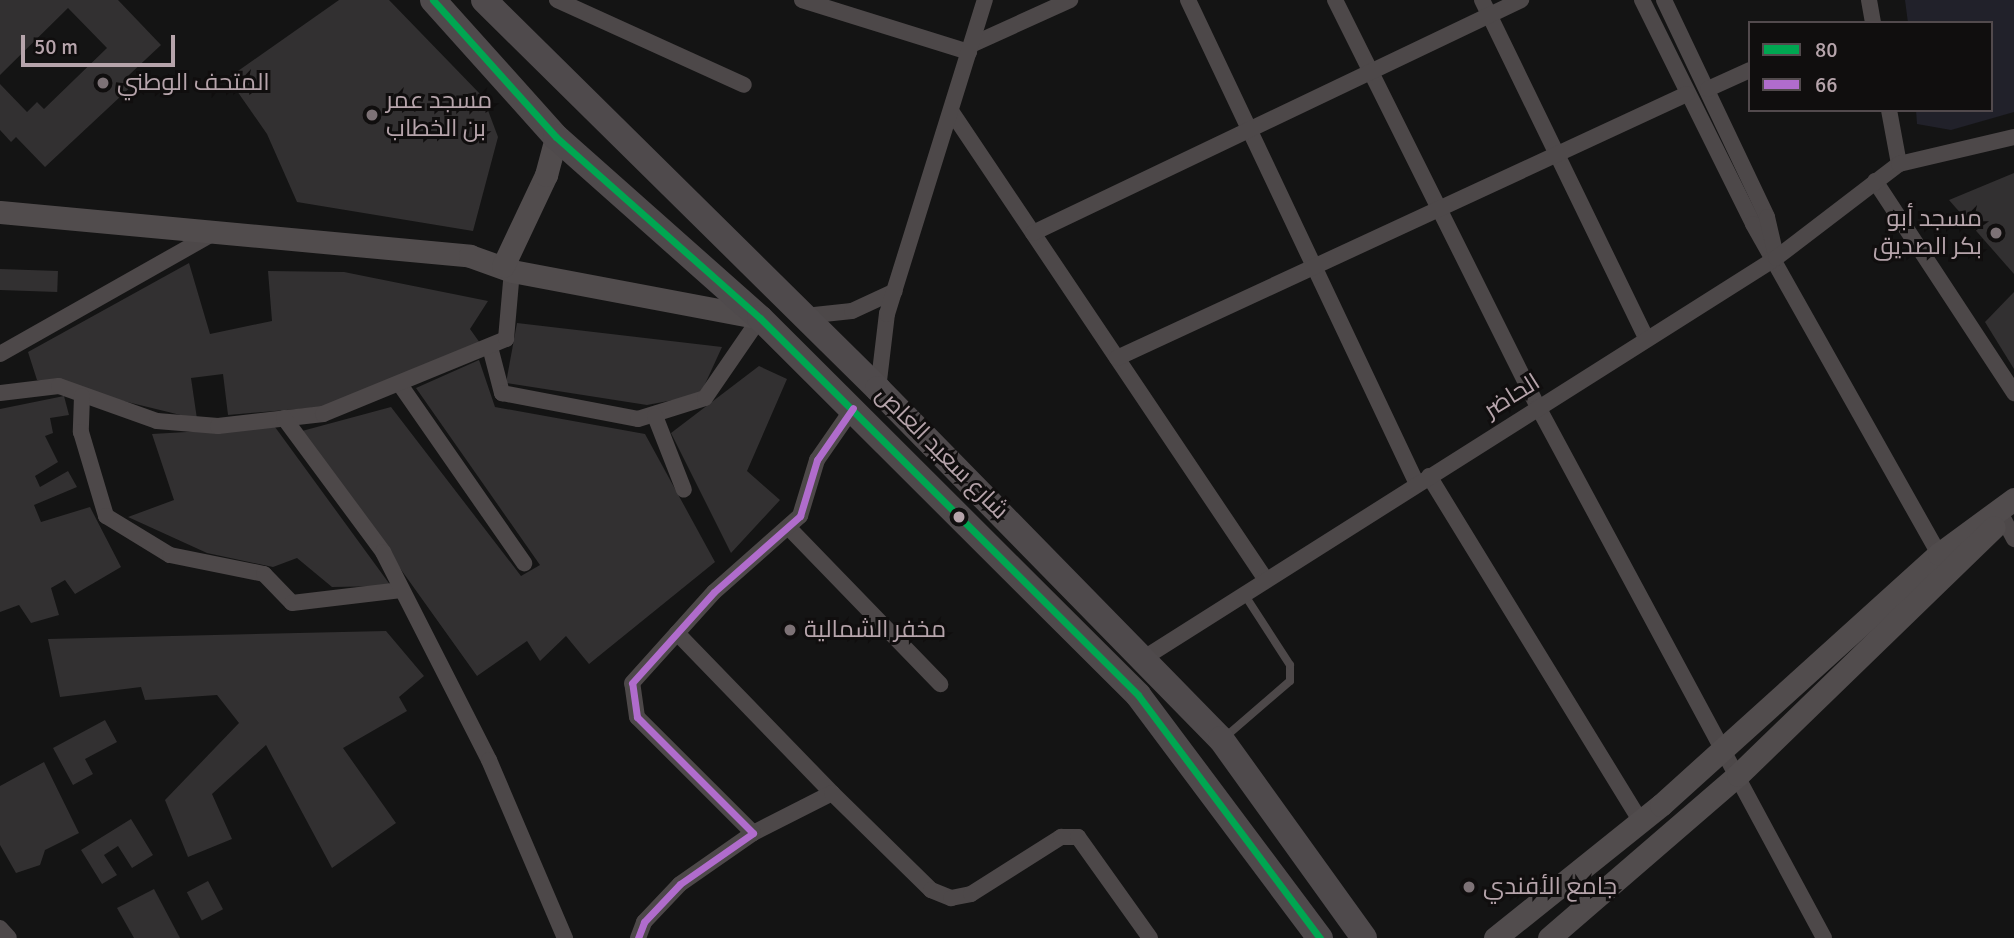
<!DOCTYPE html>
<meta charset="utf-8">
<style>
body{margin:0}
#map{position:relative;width:2014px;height:938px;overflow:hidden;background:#141414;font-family:Signika,Cairo,sans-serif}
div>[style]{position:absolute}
.green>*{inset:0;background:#21212a}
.building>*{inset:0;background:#323031;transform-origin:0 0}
.service>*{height:8px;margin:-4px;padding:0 4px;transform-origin:4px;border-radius:4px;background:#4d4849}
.minor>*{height:16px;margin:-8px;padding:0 8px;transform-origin:8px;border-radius:8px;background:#4d4849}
.secondary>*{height:23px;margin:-11.5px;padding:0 11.5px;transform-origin:11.5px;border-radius:11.5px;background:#514c4d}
.primary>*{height:26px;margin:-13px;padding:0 13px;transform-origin:13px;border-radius:13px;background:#4f4a4c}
.bus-1>*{height:7px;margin:-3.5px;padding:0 3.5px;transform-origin:3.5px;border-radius:3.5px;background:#00a651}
.bus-2>*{height:7px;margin:-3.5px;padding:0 3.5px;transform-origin:3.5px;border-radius:3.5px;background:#b06ccc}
.dots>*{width:19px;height:19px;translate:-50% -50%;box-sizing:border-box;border:4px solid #100e0e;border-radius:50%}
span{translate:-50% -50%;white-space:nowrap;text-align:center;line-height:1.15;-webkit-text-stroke:6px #100e0e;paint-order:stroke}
.poi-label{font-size:24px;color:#b6a4ab}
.left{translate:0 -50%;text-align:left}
.right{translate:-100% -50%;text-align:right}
.street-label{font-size:24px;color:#b6a4ab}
.legend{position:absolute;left:1748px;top:21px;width:245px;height:91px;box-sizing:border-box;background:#100e0e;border:2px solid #524a4d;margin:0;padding:9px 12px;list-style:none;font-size:21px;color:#b6a4ab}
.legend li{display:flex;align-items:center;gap:14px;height:35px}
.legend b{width:35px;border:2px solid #524a4d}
.scale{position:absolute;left:21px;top:35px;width:154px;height:32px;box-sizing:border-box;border:4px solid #b6a4ab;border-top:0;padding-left:9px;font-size:21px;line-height:24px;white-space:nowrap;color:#b6a4ab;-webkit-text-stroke:5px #100e0e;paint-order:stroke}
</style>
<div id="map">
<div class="green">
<div style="clip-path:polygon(1905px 0,2014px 0,2014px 112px,1951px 130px,1917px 124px,1916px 110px,1991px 110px,1991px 23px,1908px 23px)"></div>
</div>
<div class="building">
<div style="clip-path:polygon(0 0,118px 0,161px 45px,129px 75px,136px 82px,45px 167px,16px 137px,11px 142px,0 130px,0 84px,27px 112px,37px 102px,44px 109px,107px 48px,68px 8px,0 75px)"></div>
<div style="clip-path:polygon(339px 0,389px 0,483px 97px,498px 137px,473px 231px,297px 202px,267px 134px,228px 78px)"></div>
<div style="clip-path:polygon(2014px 173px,2014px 274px,1949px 200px)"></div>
<div style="clip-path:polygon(189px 263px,210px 334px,272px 321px,268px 271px,344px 272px,488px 301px,470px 329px,480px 343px,322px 407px,228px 415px,223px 374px,191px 378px,197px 419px,37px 380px,28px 352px)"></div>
<div style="left:0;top:269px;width:58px;height:21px;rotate:2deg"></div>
<div style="clip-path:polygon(2014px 292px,2014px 369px,1985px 322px)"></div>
<div style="clip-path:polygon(517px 323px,722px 347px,700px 395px,647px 405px,506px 383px)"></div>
<div style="clip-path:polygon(479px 360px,495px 407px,645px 434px,715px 562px,589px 664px,566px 636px,540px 661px,527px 641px,477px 676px,302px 431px,391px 407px,521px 576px,540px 565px,416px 388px)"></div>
<div style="clip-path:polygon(759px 366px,787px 379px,747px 471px,780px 500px,731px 553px,671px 433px)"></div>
<div style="clip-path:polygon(64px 396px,69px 415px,50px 418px,53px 433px,45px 436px,58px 462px,35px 476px,40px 487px,68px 471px,77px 487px,34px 505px,41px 522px,90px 507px,121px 567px,75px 594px,65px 580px,51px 588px,59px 615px,31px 623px,19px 605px,0 612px,0 409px)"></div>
<div style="clip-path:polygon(275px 427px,391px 586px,332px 587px,297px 558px,273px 567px,207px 553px,128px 517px,174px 500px,152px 434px)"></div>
<div style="clip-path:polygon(386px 631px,424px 676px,399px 697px,407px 711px,343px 748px,396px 823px,332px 868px,266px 745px,212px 794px,232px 839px,188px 857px,165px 800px,239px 723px,217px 695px,145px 700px,141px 687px,60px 697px,48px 639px)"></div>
<div style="clip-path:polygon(105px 720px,117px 742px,85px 759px,93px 774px,73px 785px,53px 748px)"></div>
<div style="clip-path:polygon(44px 762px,79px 833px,45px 850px,40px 865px,16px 873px,0 845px,0 786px)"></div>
<div style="clip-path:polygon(131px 819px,153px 855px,132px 868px,118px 846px,104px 855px,117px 875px,102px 884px,81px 850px)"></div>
<div style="left:208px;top:881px;width:32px;height:24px;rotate:62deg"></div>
<div style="clip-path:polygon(154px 889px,180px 938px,134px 938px,117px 908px)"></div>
</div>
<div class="service">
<div style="left:1224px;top:738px;width:87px;rotate:-40.8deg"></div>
<div style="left:1290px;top:681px;width:16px;rotate:-90deg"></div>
<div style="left:1290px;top:665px;width:85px;rotate:-122.9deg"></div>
</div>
<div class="minor">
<div style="left:557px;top:0;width:205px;rotate:24.4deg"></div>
<div style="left:802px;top:0;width:175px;rotate:17.3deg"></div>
<div style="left:1188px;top:0;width:535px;rotate:64.68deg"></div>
<div style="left:1335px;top:0;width:455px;rotate:63.5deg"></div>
<div style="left:1538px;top:407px;width:603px;rotate:61.69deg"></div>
<div style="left:1482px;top:0;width:376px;rotate:64.1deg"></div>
<div style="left:1642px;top:0;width:250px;rotate:63.6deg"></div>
<div style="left:1753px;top:224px;width:379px;rotate:60.6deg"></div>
<div style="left:1664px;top:0;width:240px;rotate:64.6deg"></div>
<div style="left:1767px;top:217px;width:39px;rotate:77deg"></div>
<div style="left:1869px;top:0;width:23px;rotate:80deg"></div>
<div style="left:971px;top:45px;width:109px;rotate:-24.4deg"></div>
<div style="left:1708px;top:89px;width:46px;rotate:-24.3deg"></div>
<div style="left:1889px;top:110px;width:55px;rotate:79.5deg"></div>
<div style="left:951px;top:111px;width:565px;rotate:56.11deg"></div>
<div style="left:1875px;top:181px;width:254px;rotate:56.7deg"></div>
<div style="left:1033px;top:233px;width:541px;rotate:-25.52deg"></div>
<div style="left:805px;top:316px;width:47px;rotate:-6.1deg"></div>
<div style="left:852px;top:311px;width:47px;rotate:-24.9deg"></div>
<div style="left:490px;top:347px;width:48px;rotate:75.4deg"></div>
<div style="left:502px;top:393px;width:138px;rotate:10.8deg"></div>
<div style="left:638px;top:419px;width:70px;rotate:-17.4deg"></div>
<div style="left:705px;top:398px;width:97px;rotate:-55.5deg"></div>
<div style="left:0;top:354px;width:244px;rotate:-29.5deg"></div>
<div style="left:1117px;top:358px;width:628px;rotate:-24.85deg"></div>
<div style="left:401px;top:386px;width:216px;rotate:55.2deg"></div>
<div style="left:878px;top:389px;width:76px;rotate:-83.2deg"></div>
<div style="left:887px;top:314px;width:329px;rotate:-72.7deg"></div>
<div style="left:0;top:393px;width:59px;rotate:-6.8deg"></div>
<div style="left:59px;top:386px;width:104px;rotate:19.7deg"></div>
<div style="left:157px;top:421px;width:61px;rotate:4.7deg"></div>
<div style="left:218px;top:426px;width:106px;rotate:-6.5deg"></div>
<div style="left:323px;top:414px;width:198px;rotate:-22.3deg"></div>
<div style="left:506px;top:339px;width:68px;rotate:-85deg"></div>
<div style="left:82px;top:396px;width:36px;rotate:92deg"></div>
<div style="left:81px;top:432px;width:88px;rotate:73.4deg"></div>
<div style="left:106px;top:516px;width:75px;rotate:31.4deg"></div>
<div style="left:170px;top:555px;width:96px;rotate:11.4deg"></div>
<div style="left:264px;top:574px;width:40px;rotate:46deg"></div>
<div style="left:292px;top:603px;width:110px;rotate:-6.8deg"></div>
<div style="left:655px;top:416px;width:79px;rotate:68.6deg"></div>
<div style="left:284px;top:418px;width:167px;rotate:53.5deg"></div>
<div style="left:383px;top:552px;width:233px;rotate:63deg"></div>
<div style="left:489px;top:760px;width:194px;rotate:66.9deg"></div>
<div style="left:1429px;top:476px;width:406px;rotate:58.5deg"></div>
<div style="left:2003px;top:518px;width:24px;rotate:62deg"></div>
<div style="left:788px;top:527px;width:219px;rotate:45.9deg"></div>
<div style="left:677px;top:633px;width:223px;rotate:45.9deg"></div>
<div style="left:832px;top:793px;width:89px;rotate:153.1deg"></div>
<div style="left:1144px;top:658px;width:748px;rotate:-32.33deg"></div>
<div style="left:1776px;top:258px;width:155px;rotate:-37.4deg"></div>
<div style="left:1899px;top:164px;width:118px;rotate:-13.2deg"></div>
<div style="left:832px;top:793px;width:139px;rotate:44.4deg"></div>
<div style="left:931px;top:890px;width:22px;rotate:22deg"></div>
<div style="left:951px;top:898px;width:20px;rotate:-11deg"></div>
<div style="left:971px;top:894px;width:107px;rotate:-32.3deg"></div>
<div style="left:1061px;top:837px;width:17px"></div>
<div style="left:1078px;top:837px;width:124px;rotate:54.5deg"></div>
<div style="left:0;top:928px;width:13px;rotate:48deg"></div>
<div style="left:638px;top:938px;width:17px;rotate:-69deg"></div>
<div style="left:644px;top:922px;width:52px;rotate:-46.5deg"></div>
<div style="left:680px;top:884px;width:89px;rotate:-34.9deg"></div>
<div style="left:753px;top:833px;width:164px;rotate:-135deg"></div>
<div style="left:637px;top:717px;width:34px;rotate:-98deg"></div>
<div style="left:632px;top:683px;width:122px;rotate:-48deg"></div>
<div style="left:714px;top:592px;width:115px;rotate:-41.5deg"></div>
<div style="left:800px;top:516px;width:59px;rotate:-73.1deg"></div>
<div style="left:817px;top:460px;width:63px;rotate:-55.3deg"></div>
</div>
<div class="secondary">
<div style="left:0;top:212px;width:472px;rotate:5.3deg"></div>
<div style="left:470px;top:256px;width:45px;rotate:19.7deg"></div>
<div style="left:512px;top:271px;width:252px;rotate:10.7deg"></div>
<div style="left:503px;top:266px;width:101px;rotate:-64.7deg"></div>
<div style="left:546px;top:175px;width:39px;rotate:-75deg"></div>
<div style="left:1495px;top:938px;width:213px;rotate:-38.7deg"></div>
<div style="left:1661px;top:805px;width:375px;rotate:-42.1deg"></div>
<div style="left:1939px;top:554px;width:93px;rotate:-36.3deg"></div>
<div style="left:1549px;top:938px;width:250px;rotate:-40.8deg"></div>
<div style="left:1738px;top:775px;width:356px;rotate:-44.1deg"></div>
</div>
<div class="primary">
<div style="left:433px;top:0;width:184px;rotate:48.1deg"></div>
<div style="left:556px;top:137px;width:273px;rotate:41.6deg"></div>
<div style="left:760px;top:318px;width:534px;rotate:44.92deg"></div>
<div style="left:1138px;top:695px;width:304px;rotate:53.2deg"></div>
<div style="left:484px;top:0;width:554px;rotate:44.63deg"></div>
<div style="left:878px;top:389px;width:490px;rotate:45.6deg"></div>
<div style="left:1221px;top:739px;width:245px;rotate:54.3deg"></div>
</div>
<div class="bus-1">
<div style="left:433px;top:0;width:184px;rotate:48.1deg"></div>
<div style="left:556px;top:137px;width:273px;rotate:41.6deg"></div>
<div style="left:760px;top:318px;width:534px;rotate:44.92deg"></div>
<div style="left:1138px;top:695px;width:304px;rotate:53.2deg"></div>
</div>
<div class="bus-2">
<div style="left:638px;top:938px;width:17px;rotate:-69deg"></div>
<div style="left:644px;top:922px;width:52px;rotate:-46.5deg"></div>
<div style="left:680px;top:884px;width:89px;rotate:-34.9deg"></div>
<div style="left:753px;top:833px;width:164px;rotate:-135deg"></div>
<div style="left:637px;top:717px;width:34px;rotate:-98deg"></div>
<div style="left:632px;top:683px;width:122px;rotate:-48deg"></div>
<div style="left:714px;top:592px;width:115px;rotate:-41.5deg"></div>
<div style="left:800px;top:516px;width:59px;rotate:-73.1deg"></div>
<div style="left:817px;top:460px;width:63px;rotate:-55.3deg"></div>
</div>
<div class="dots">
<div style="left:103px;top:83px;background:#7d7276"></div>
<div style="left:372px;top:115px;background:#7d7276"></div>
<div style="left:1996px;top:233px;background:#7d7276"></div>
<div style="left:959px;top:517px;background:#b6a4ab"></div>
<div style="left:790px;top:630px;background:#7d7276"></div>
<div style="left:1469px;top:887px;background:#7d7276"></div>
</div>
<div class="poi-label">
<span class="left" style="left:117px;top:83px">المتحف الوطني</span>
<span class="left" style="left:386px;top:115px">مسجد عمر<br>بن الخطاب</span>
<span class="right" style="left:1982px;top:233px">مسجد أبو<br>بكر الصديق</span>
<span class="left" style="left:804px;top:630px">مخفر الشمالية</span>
<span class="left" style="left:1483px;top:887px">جامع الأفندي</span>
</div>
<div class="street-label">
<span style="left:1512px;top:396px;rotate:-32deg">الحاضر</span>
<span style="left:942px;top:453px;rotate:45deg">شارع سعيد العاص</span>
</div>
<ul class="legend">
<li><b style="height:9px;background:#00a651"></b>80</li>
<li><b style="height:9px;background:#b06ccc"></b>66</li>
</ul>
<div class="scale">50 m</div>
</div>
